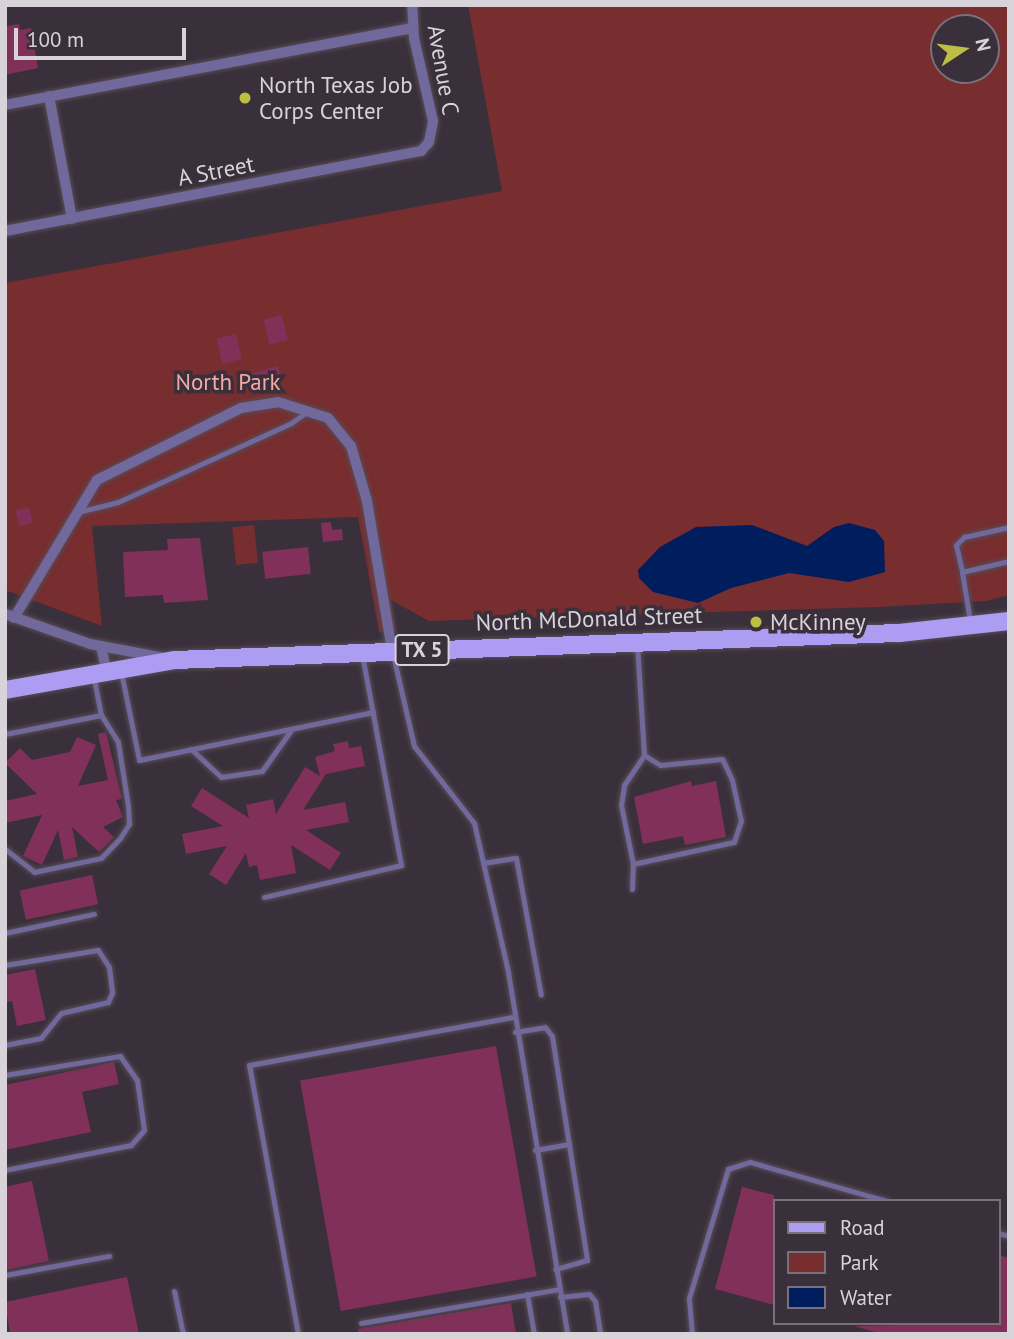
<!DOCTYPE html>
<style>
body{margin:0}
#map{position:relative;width:1014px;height:1339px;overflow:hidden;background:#3a303b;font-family:"PT Sans",sans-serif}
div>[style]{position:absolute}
.green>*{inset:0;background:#782d2f;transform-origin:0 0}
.water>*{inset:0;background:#001d5d}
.building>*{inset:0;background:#803059;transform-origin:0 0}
.roads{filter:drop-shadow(0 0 2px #564d57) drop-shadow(0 0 2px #564d57)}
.lane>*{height:5px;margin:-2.5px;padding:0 2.5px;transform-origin:2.5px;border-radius:2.5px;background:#71689c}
.street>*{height:10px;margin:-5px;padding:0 5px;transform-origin:5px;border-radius:5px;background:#71689c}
.primary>*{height:18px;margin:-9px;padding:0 9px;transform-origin:9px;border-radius:9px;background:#ad9df2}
.dots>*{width:19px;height:19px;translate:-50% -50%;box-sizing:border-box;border:4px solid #3a303b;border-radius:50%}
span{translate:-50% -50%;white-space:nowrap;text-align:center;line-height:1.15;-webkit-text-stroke:7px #3a303b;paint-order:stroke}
.shield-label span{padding:2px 5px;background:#3a303b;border:2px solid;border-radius:5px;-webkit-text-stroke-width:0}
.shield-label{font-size:21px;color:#d8d2d9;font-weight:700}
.street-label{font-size:23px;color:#d8d2d9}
.poi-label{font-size:23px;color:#d8d2d9}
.left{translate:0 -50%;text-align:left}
.park-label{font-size:23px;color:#f5a9a7}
.frame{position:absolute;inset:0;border:7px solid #d8d2d9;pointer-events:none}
.legend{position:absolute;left:773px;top:1199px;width:228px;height:126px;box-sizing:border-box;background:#3a303b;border:2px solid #79717a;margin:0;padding:9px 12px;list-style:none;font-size:21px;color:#d8d2d9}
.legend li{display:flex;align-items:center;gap:14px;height:35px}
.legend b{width:35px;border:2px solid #79717a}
.north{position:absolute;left:930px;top:14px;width:70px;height:70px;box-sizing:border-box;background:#3a303b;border:2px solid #79717a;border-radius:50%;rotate:77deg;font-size:19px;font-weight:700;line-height:28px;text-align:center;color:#d8d2d9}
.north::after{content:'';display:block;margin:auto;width:24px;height:32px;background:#bcbf44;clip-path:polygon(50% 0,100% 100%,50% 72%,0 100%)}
.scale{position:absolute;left:14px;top:28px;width:172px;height:32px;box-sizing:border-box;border:4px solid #d8d2d9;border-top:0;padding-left:9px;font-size:21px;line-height:24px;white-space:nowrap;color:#d8d2d9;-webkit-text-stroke:5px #3a303b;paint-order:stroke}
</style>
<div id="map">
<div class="green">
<div style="clip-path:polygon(evenodd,468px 5px,1009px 5px,1009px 595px,986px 601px,877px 607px,429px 621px,391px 600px,396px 631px,379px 632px,358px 517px,92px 526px,102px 626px,5px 590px,5px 283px,502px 191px,468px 5px,944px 28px,986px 28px,986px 70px,944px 70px,944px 28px)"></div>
<div style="left:254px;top:525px;width:38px;height:22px;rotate:84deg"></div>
</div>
<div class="water">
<div style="clip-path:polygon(849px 523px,875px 530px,884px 541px,885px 572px,849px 582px,789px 573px,731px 588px,698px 603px,653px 592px,639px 578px,638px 570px,660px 547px,696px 527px,752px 525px,807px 546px,834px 527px)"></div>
</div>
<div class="building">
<div style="clip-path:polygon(19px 24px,20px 30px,31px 28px,38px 68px,5px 75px,7px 26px)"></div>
<div style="left:282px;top:315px;width:26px;height:19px;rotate:77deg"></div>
<div style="left:236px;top:334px;width:26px;height:20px;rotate:77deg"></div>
<div style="left:278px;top:366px;width:11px;height:33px;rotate:75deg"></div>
<div style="left:29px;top:507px;width:16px;height:14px;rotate:76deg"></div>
<div style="clip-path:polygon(331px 522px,332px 530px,342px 529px,343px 540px,323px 542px,321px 523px)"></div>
<div style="clip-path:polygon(200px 538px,208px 600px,164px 603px,163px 595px,125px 597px,123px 552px,168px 550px,167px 539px)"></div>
<div style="left:308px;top:547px;width:27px;height:46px;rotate:84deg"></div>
<div style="clip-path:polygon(106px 732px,122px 799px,116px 800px,123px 817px,103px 827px,114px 837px,99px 852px,72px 827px,78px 857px,64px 860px,58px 830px,42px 865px,23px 856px,42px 815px,5px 823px,5px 801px,37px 794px,5px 763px,20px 748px,32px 760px,70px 752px,77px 737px,96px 745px,78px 786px,108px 780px,98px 734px)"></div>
<div style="clip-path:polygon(348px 741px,349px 748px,361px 746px,365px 766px,326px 774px,303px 810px,345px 802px,349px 822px,306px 830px,341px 853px,330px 870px,291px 845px,296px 873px,260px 880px,257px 865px,249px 867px,246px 853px,226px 885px,209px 874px,227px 846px,186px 854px,182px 834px,223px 826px,191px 806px,202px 788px,249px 818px,246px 805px,273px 799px,276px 814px,305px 767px,320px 776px,315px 757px,335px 751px,333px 744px)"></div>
<div style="clip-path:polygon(691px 781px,692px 786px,716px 781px,726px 837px,685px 845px,683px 836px,643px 844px,634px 797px)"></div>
<div style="left:92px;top:875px;width:30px;height:74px;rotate:78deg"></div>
<div style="clip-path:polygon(35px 969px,46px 1020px,17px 1026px,12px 1001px,5px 1002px,5px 975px)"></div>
<div style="left:496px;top:1046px;width:234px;height:199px;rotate:80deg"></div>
<div style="clip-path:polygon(114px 1062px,119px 1084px,82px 1092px,91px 1132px,5px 1150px,5px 1085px)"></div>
<div style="clip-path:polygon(32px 1181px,49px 1261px,5px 1270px,5px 1187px)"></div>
<div style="clip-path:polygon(742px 1187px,774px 1195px,774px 1305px,715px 1289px)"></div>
<div style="clip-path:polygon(998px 1255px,1009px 1258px,1009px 1334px,882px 1334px,854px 1326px,998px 1323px)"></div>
<div style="clip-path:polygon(127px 1277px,139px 1334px,10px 1334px,5px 1302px)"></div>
<div style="clip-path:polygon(511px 1303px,516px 1334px,358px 1334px,358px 1329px)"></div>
</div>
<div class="roads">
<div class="lane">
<div style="left:78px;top:512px;width:41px;rotate:-14deg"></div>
<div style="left:118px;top:502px;width:190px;rotate:-24.5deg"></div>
<div style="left:291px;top:423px;width:21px;rotate:-35deg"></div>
<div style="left:1009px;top:527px;width:46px;rotate:167.5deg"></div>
<div style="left:964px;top:537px;width:11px;rotate:135deg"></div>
<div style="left:956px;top:545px;width:28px;rotate:77deg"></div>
<div style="left:962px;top:572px;width:48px;rotate:-13.2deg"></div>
<div style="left:962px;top:572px;width:50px;rotate:80.7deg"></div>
<div style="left:393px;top:655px;width:93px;rotate:77deg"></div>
<div style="left:414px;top:746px;width:98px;rotate:52.1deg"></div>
<div style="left:474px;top:823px;width:153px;rotate:77.1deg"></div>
<div style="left:508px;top:972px;width:367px;rotate:80.7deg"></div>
<div style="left:121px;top:672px;width:90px;rotate:78.4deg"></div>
<div style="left:139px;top:760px;width:239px;rotate:-11.6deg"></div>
<div style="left:5px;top:734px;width:98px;rotate:-11.2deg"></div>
<div style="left:101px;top:715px;width:37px;rotate:-101deg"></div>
<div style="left:191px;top:749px;width:41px;rotate:43deg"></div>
<div style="left:221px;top:777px;width:41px;rotate:-8.3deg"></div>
<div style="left:262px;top:771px;width:50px;rotate:-54.7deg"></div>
<div style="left:5px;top:849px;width:37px;rotate:38deg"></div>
<div style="left:34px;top:872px;width:68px;rotate:-11.8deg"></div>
<div style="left:101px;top:858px;width:28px;rotate:-46deg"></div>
<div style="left:120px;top:838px;width:17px;rotate:-57deg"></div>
<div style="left:129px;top:824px;width:18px;rotate:-93deg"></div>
<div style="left:128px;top:806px;width:65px;rotate:-98.9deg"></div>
<div style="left:118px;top:742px;width:32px;rotate:-122deg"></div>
<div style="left:483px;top:863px;width:33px;rotate:-9deg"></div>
<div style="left:516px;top:858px;width:139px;rotate:79.7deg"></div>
<div style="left:633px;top:864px;width:103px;rotate:-12.3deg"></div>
<div style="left:734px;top:842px;width:22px;rotate:-72deg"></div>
<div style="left:741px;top:821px;width:42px;rotate:-102.4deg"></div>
<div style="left:732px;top:780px;width:23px;rotate:-115deg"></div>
<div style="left:722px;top:759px;width:62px;rotate:174.5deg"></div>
<div style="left:660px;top:765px;width:19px;rotate:-148deg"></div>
<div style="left:632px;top:889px;width:25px;rotate:-88deg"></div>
<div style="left:633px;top:864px;width:60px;rotate:-101.5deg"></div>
<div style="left:621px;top:805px;width:20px;rotate:-81deg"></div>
<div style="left:624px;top:785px;width:36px;rotate:-56deg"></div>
<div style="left:644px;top:755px;width:110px;rotate:-93.6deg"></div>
<div style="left:264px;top:897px;width:141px;rotate:-13.1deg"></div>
<div style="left:401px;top:865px;width:214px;rotate:-100.5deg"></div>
<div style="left:5px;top:933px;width:91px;rotate:-12.1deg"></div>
<div style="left:5px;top:965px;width:94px;rotate:-9.2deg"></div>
<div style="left:98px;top:950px;width:20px;rotate:57deg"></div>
<div style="left:109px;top:967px;width:26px;rotate:83deg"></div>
<div style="left:112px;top:993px;width:10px;rotate:114deg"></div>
<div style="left:108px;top:1002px;width:48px;rotate:166.8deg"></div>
<div style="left:61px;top:1013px;width:32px;rotate:129deg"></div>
<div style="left:41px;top:1038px;width:37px;rotate:169deg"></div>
<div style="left:515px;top:1032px;width:30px;rotate:-9deg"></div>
<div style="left:545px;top:1027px;width:11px;rotate:52deg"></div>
<div style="left:552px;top:1036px;width:227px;rotate:81.1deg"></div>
<div style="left:587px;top:1260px;width:33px;rotate:164deg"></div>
<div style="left:5px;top:1075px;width:117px;rotate:-9.4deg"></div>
<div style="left:120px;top:1056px;width:29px;rotate:55deg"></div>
<div style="left:137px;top:1080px;width:50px;rotate:82deg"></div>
<div style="left:144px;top:1130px;width:20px;rotate:131deg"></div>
<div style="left:131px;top:1145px;width:128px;rotate:168.8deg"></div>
<div style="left:535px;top:1150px;width:35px;rotate:-10deg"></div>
<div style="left:998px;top:1233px;width:11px;rotate:15deg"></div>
<div style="left:5px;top:1275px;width:106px;rotate:-10.4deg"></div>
<div style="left:174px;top:1291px;width:44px;rotate:78.2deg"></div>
<div style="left:527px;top:1294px;width:41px;rotate:80.1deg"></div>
<div style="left:560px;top:1297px;width:29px;rotate:-6deg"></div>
<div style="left:589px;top:1294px;width:9px;rotate:49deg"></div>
<div style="left:595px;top:1301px;width:33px;rotate:81deg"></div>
<div style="left:361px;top:1323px;width:201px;rotate:-9.7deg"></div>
<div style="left:298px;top:1334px;width:273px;rotate:-100.3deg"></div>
<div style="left:249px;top:1065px;width:267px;rotate:-10.3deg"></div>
<div style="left:692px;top:1334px;width:36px;rotate:-95deg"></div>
<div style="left:689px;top:1298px;width:135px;rotate:-73.2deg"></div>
<div style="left:728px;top:1169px;width:23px;rotate:-18deg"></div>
<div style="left:750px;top:1162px;width:142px;rotate:15.9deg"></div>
</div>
<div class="street">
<div style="left:49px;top:96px;width:125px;rotate:79.4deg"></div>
<div style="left:5px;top:105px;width:415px;rotate:-10.7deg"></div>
<div style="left:5px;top:231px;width:424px;rotate:-10.9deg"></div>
<div style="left:421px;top:151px;width:12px;rotate:-48deg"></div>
<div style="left:429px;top:142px;width:21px;rotate:-79deg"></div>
<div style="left:433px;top:121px;width:85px;rotate:-102.9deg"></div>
<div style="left:414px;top:38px;width:33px;rotate:-93deg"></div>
<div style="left:5px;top:614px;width:90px;rotate:19.4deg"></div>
<div style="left:90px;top:644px;width:76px;rotate:10.6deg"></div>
<div style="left:14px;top:618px;width:161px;rotate:-59deg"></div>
<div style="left:97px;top:480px;width:161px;rotate:-26.6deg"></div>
<div style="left:241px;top:408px;width:37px;rotate:-9deg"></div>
<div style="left:278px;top:402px;width:52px;rotate:17.7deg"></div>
<div style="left:328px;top:418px;width:36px;rotate:51deg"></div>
<div style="left:351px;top:446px;width:57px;rotate:73.8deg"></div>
<div style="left:367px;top:501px;width:152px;rotate:80.5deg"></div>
<div style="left:101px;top:646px;width:25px;rotate:78deg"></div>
</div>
<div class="primary">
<div style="left:5px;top:690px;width:173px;rotate:-10deg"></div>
<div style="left:175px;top:660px;width:725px;rotate:-2.14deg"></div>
<div style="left:899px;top:633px;width:111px;rotate:-6.2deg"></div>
</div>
</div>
<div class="dots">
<div style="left:245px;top:98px;background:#bcbf44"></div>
<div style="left:756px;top:622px;background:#bcbf44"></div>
</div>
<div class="shield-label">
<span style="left:422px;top:650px">TX 5</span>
</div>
<div class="street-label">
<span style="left:443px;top:70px;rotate:80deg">Avenue C</span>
<span style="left:216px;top:171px;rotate:-11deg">A Street</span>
<span style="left:589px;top:619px;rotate:-2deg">North McDonald Street</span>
</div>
<div class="poi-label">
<span class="left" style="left:259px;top:98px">North Texas Job<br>Corps Center</span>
<span class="left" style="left:770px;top:622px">McKinney</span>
</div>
<div class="park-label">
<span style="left:228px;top:382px">North Park</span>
</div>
<div class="frame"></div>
<ul class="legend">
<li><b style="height:9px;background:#ad9df2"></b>Road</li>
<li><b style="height:19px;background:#782d2f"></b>Park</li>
<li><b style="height:19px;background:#001d5d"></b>Water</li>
</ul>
<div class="north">N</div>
<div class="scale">100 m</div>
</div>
